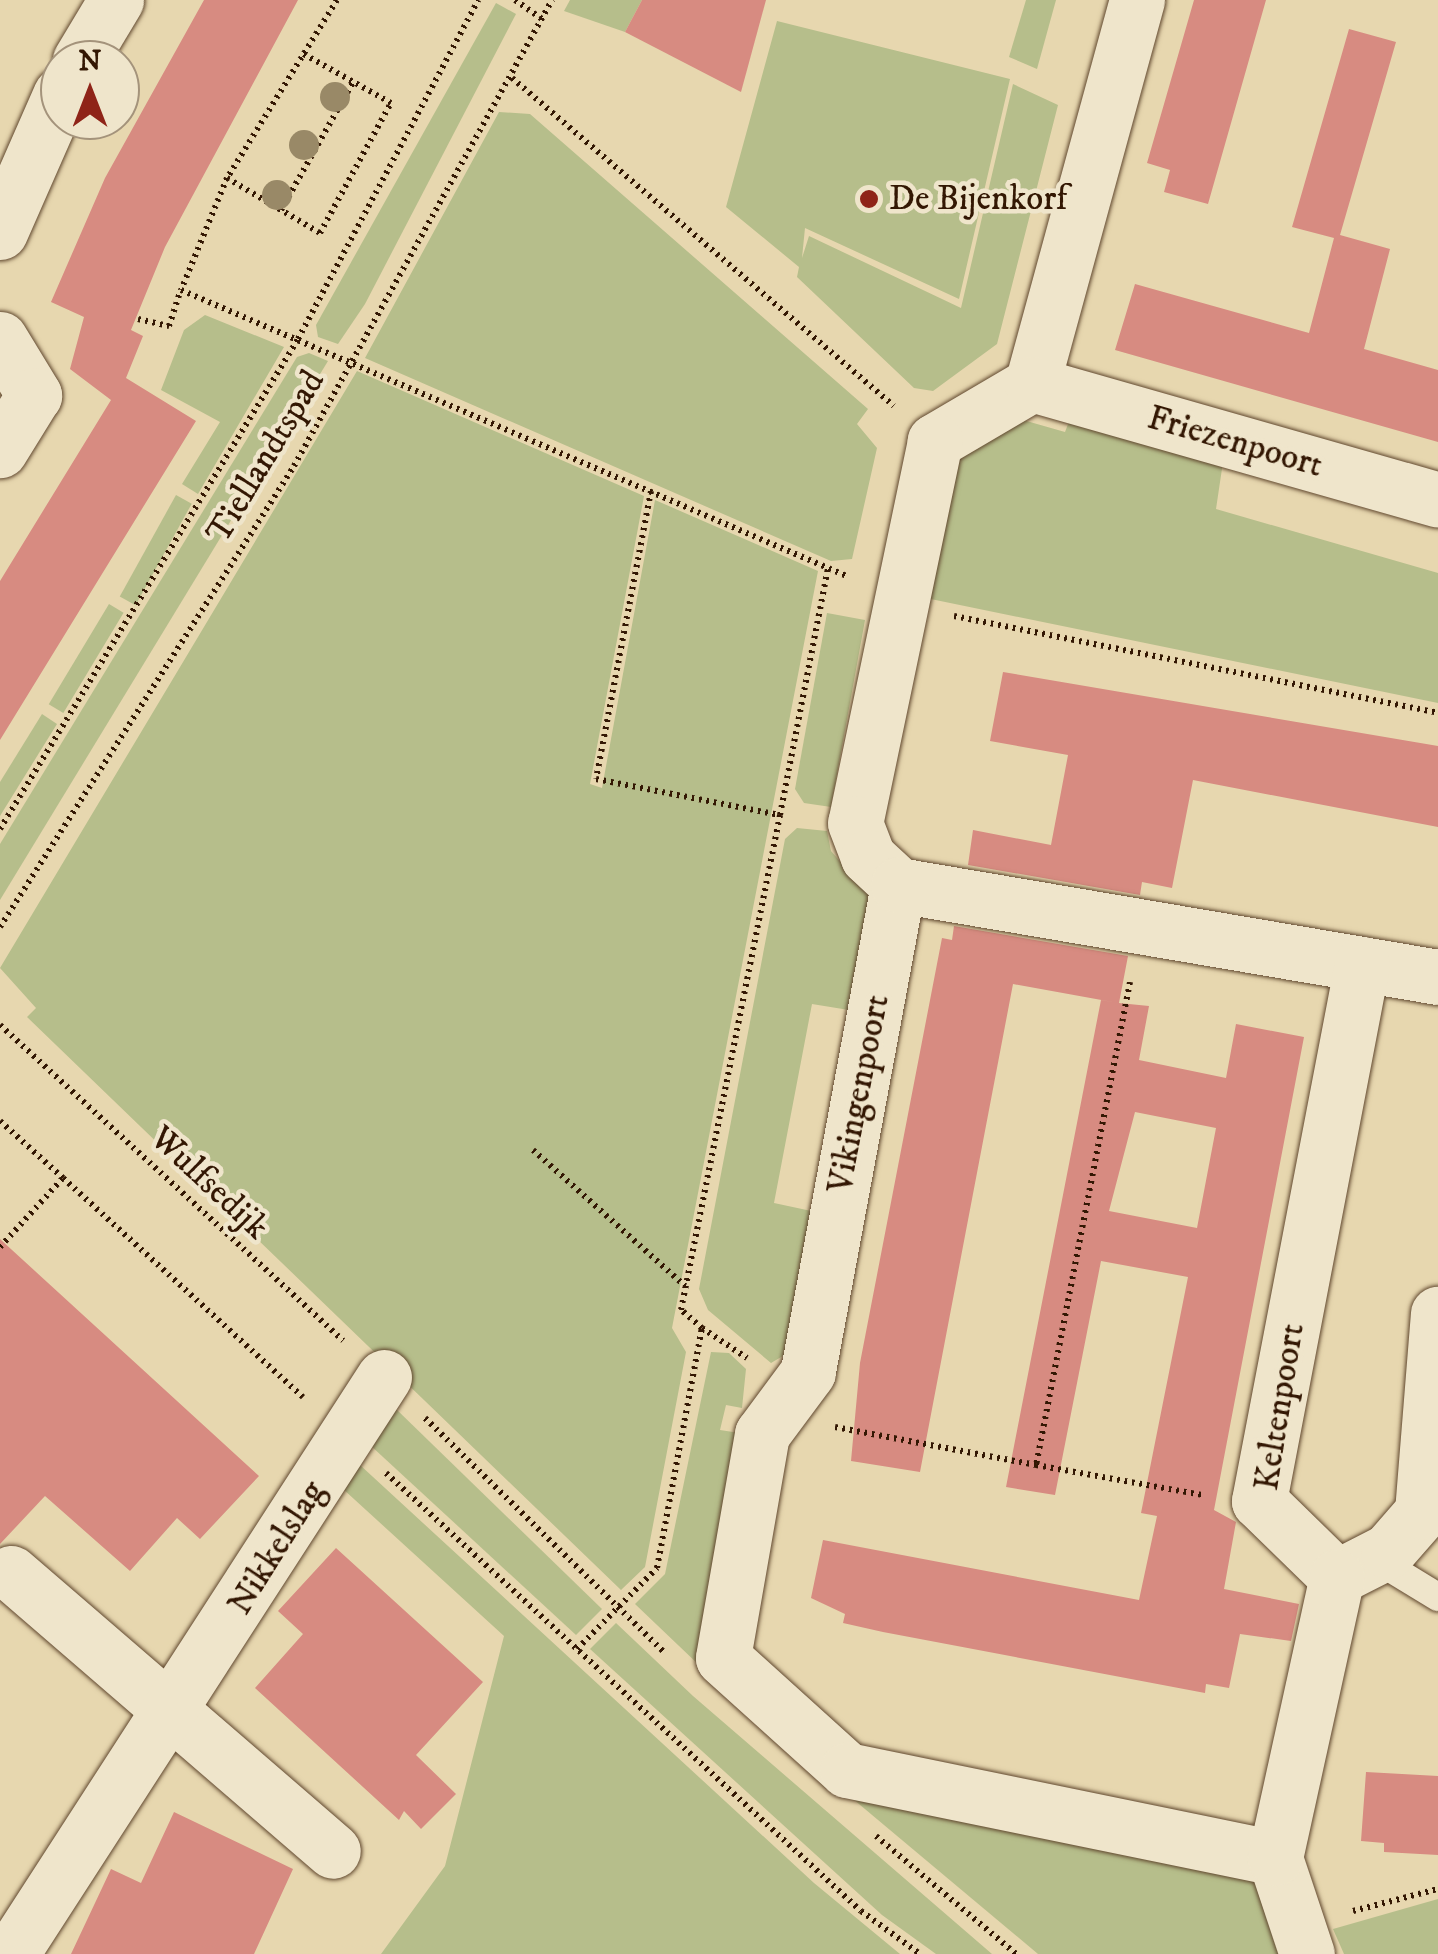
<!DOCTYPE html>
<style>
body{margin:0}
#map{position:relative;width:1438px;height:1954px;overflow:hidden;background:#e7d7af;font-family:"IM FELL DW Pica",serif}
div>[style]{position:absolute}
.green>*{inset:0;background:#b6be8b;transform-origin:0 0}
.building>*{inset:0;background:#d78b81}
.path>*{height:6px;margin-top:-3px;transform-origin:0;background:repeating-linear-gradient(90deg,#331703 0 2.5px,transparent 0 7.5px)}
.roads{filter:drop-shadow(0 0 2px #60472e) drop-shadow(0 0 2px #60472e)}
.lane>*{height:28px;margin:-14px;padding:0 14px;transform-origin:14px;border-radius:14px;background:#efe5cb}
.street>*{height:55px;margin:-27.5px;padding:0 27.5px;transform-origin:27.5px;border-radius:27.5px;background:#efe5cb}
.trees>*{width:30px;height:30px;margin:-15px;border-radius:50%;background:#998967}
.dots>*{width:28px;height:28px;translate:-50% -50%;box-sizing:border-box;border:5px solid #efe5cb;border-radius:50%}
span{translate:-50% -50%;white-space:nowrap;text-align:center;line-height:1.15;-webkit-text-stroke:9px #efe5cb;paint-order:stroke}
.poi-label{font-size:35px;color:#331703}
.left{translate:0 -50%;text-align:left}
.street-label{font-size:35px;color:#331703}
.north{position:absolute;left:40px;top:40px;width:100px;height:100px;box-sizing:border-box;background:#efe5cb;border:2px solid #a4937b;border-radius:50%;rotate:0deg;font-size:28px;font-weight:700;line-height:40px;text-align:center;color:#331703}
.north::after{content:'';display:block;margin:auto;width:35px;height:45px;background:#8f2418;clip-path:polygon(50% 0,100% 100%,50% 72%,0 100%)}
</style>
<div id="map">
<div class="green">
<div style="clip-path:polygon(570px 0,642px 0,625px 32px,564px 11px)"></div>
<div style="clip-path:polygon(1026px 0,1056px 0,1037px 69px,1009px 57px)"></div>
<div style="clip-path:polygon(496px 3px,516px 14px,365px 304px,338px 344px,318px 337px,316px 325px)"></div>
<div style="clip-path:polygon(777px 21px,1010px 79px,959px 299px,805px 228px,802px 258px,809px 236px,961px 308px,1013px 84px,1058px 105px,997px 344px,933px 391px,914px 388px,797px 277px,799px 267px,726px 207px)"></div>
<div style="clip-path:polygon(499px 112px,530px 114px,868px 409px,857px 424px,877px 448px,852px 559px,831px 561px,365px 358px)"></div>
<div style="clip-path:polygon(205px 315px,284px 347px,198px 494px,182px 484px,220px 422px,161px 390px,184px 330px)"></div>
<div style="clip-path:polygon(309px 353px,328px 361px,0 900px,0 844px,297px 357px)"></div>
<div style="clip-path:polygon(357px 371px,644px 496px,590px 784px,602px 788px,655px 500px,818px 571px,672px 1328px,686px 1352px,645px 1567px,621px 1590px,27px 1017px,36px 1008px,0 968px)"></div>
<div style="clip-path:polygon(1070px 419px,1223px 462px,1216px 509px,1438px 573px,1438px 703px,921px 597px,952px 460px,1023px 420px,1065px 432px)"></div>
<div style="left:176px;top:495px;width:18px;height:116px;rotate:29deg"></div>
<div style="left:109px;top:604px;width:17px;height:117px;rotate:31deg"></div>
<div style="clip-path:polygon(827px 613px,865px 620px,831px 807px,804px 803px,795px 789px)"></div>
<div style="clip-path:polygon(42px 714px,57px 724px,0 816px,0 782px)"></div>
<div style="clip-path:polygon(797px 828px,827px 831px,831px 851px,873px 900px,855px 1011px,812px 1004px,774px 1203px,816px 1212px,793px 1350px,771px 1363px,708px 1310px,699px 1289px,785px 839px)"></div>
<div style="clip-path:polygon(711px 1352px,729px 1353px,746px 1369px,742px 1408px,726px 1405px,720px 1430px,746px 1434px,700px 1666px,635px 1604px,665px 1574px)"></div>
<div style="clip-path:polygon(395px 1408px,602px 1609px,576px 1635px,370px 1445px)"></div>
<div style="clip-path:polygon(360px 1465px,814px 1883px,900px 1954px,381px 1954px,445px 1866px,504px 1636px,343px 1489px)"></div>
<div style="clip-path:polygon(616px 1623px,693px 1696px,992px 1954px,936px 1954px,882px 1915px,590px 1649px)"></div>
<div style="clip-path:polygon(847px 1794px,1252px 1874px,1282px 1954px,1038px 1954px)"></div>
<div style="clip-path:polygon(1438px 1899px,1438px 1954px,1344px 1954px,1333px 1929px)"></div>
</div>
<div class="building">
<div style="clip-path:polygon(204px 0,298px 0,165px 247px,131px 330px,143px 336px,126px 378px,196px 421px,0 740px,0 581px,111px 400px,70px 369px,84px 317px,51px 302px,105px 178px)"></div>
<div style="clip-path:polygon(642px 0,766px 0,741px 92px,625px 32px)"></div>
<div style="clip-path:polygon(1194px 0,1266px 0,1208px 204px,1164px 192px,1170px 170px,1147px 163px)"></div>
<div style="clip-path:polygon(1349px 29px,1396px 42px,1340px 235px,1390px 249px,1364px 349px,1438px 370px,1438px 442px,1115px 350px,1135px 284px,1309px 333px,1334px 238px,1292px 227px)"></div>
<div style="clip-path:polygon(1003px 672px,1438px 746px,1438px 827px,1193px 780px,1172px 888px,1142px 882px,1140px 895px,968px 865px,973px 830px,1051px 845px,1068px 755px,990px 741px)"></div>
<div style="clip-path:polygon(evenodd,954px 926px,1128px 956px,1119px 1003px,1149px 1006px,1139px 1060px,1226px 1078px,1236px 1024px,1304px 1037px,1214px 1510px,1236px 1522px,1224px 1589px,1299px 1604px,1291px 1641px,1240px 1634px,1229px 1688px,1206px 1684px,1205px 1693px,883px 1632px,843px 1623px,845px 1614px,811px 1598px,823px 1540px,1139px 1600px,1157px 1516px,1141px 1513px,1188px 1277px,1101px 1261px,1055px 1495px,1006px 1487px,1101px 1000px,1118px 1003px,1013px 984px,920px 1472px,851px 1461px,860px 1363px,942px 938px,952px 940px,954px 926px,1135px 1112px,1216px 1128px,1197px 1228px,1109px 1211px,1135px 1112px)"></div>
<div style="clip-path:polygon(0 1239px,259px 1476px,200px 1539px,177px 1518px,130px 1571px,45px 1496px,0 1544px)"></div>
<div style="clip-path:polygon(336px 1548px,483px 1682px,416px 1755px,456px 1794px,421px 1829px,404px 1811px,399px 1820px,255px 1688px,303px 1634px,278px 1611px)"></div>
<div style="clip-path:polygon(1366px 1772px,1438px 1776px,1438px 1855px,1384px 1852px,1384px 1843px,1361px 1841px)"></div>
<div style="clip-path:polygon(174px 1812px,293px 1869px,254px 1954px,71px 1954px,111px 1869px,141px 1883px)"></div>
</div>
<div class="path">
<div style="left:337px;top:0;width:209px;rotate:121.7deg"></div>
<div style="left:227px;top:178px;width:121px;rotate:112.3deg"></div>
<div style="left:181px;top:290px;width:727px;rotate:23.25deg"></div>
<div style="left:515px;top:0;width:33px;rotate:35deg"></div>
<div style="left:512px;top:78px;width:503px;rotate:40.65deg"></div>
<div style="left:227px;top:178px;width:108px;rotate:30.6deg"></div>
<div style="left:320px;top:233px;width:148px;rotate:-61.4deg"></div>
<div style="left:391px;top:103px;width:104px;rotate:-150.7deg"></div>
<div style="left:281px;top:210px;width:147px;rotate:-60.6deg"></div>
<div style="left:138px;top:319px;width:32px;rotate:13deg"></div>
<div style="left:169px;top:326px;width:38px;rotate:-72deg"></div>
<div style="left:651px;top:491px;width:293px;rotate:100.8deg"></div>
<div style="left:596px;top:779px;width:187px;rotate:11.1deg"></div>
<div style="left:780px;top:815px;width:252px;rotate:-79deg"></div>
<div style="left:954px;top:616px;width:494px;rotate:11.3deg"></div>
<div style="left:0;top:829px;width:574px;rotate:-58.69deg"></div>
<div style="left:298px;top:339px;width:384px;rotate:-62deg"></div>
<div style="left:0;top:927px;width:547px;rotate:-57.47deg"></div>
<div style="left:294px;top:466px;width:533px;rotate:-61.03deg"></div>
<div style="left:1130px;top:982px;width:492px;rotate:101deg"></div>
<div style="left:1036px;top:1465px;width:170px;rotate:10.2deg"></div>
<div style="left:0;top:1025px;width:466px;rotate:42.6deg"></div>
<div style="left:0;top:1121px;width:85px;rotate:42.1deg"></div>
<div style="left:533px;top:1150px;width:204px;rotate:41.8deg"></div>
<div style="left:0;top:1247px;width:93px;rotate:-47.6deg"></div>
<div style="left:63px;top:1178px;width:325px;rotate:42.4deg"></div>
<div style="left:702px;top:1328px;width:54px;rotate:33.7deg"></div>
<div style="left:425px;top:1418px;width:337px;rotate:44.4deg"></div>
<div style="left:835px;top:1427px;width:205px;rotate:10.7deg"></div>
<div style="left:386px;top:1473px;width:646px;rotate:42.68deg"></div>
<div style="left:861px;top:1911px;width:73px;rotate:36.1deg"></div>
<div style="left:577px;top:1649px;width:114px;rotate:-45.4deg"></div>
<div style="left:657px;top:1568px;width:244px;rotate:-79.4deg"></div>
<div style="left:702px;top:1328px;width:28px;rotate:-139deg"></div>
<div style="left:681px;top:1310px;width:505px;rotate:-78.69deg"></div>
<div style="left:876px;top:1836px;width:183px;rotate:40.1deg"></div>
<div style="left:1353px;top:1911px;width:88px;rotate:-14.5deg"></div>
</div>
<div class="roads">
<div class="lane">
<div style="left:1374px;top:1558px;width:75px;rotate:31.4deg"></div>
</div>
<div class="street">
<div style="left:1137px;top:0;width:398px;rotate:105.3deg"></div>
<div style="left:1032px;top:384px;width:113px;rotate:149.6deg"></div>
<div style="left:935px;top:441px;width:390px;rotate:101.8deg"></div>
<div style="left:855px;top:823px;width:36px;rotate:69deg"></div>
<div style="left:868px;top:857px;width:41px;rotate:43deg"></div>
<div style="left:898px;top:885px;width:495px;rotate:100.5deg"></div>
<div style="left:808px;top:1372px;width:77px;rotate:126.6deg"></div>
<div style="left:762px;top:1434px;width:227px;rotate:99.9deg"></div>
<div style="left:723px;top:1658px;width:167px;rotate:42.1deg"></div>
<div style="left:847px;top:1770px;width:437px;rotate:11.6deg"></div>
<div style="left:1275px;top:1858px;width:101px;rotate:71.6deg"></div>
<div style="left:80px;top:60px;width:70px;rotate:-59deg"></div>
<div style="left:0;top:232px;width:150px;rotate:-66.3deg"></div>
<div style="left:0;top:339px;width:66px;rotate:58.7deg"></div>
<div style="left:34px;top:395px;width:65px;rotate:121.7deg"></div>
<div style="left:1032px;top:384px;width:422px;rotate:15.9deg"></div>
<div style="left:898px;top:885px;width:548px;rotate:9.67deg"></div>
<div style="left:1362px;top:964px;width:547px;rotate:100.86deg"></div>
<div style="left:1259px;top:1501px;width:109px;rotate:44.3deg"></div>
<div style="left:1337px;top:1577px;width:57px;rotate:-27deg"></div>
<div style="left:1388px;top:1551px;width:52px;rotate:-48.9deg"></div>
<div style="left:1422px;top:1512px;width:199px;rotate:-85.4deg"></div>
<div style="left:11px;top:1573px;width:425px;rotate:40.8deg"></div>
<div style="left:1275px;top:1858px;width:288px;rotate:-77.6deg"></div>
<div style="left:11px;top:1954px;width:687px;rotate:-57.12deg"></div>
</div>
</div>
<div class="trees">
<div style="left:335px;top:97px"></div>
<div style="left:304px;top:145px"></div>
<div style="left:277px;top:195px"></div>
</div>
<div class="dots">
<div style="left:869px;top:199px;background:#8f2418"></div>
</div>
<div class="poi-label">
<span class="left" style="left:889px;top:199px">De Bijenkorf</span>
</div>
<div class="street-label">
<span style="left:1235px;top:442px;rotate:16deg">Friezenpoort</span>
<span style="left:266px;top:457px;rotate:-59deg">Tiellandtspad</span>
<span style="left:859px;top:1094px;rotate:-79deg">Vikingenpoort</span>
<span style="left:209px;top:1183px;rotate:43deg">Wulfsedijk</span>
<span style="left:1280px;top:1407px;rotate:-81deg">Keltenpoort</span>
<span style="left:277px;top:1548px;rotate:-58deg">Nikkelslag</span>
</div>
<div class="north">N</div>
</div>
